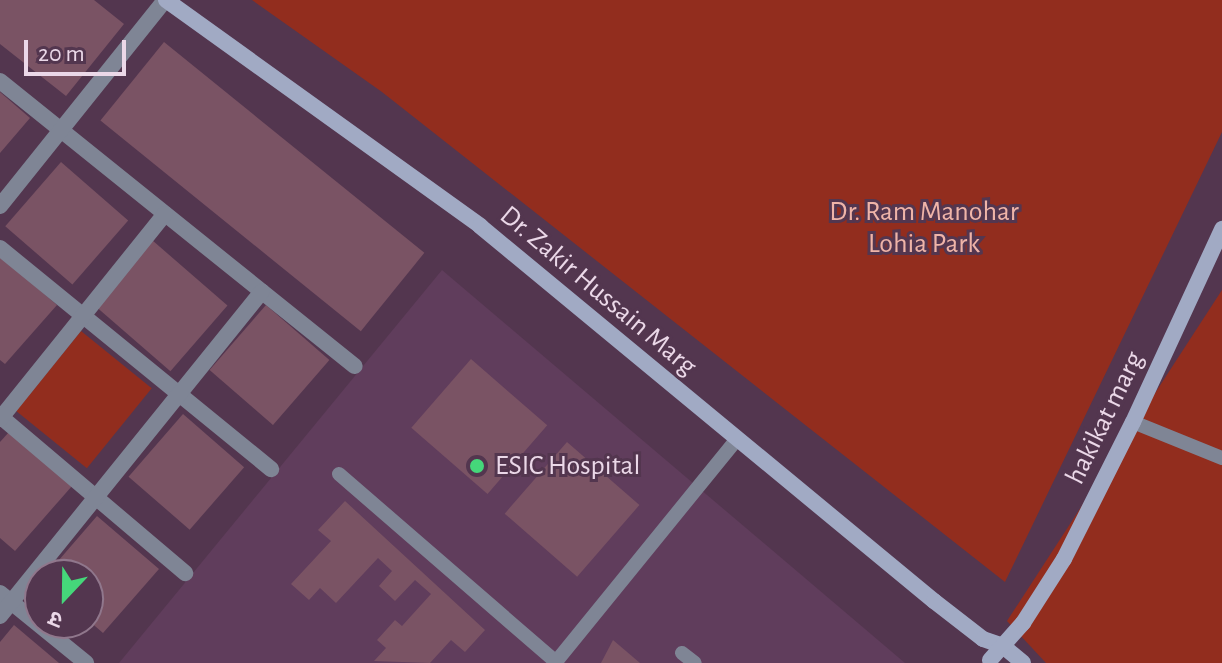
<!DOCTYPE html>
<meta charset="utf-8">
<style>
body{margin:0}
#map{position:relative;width:1222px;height:663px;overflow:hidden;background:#53364f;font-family:"Alegreya Sans","Noto Sans Devanagari",sans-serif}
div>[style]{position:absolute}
.built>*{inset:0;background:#603d5c}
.green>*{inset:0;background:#922d1e;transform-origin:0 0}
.building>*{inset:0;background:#7a5364;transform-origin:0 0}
.lane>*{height:14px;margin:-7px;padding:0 7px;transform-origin:7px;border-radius:7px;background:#7f8595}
.street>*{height:16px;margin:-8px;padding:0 8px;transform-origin:8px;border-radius:8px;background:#7f8595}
.secondary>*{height:16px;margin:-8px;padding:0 8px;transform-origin:8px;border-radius:8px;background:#a1aac4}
.dots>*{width:22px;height:22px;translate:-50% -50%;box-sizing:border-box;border:4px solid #53364f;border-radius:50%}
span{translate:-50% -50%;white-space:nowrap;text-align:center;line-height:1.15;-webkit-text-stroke:6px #53364f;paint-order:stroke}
.park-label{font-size:28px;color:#efb4a8}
.street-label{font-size:28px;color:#ebd8e8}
.poi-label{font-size:28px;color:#ebd8e8}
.left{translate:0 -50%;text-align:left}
.north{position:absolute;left:24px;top:559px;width:80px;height:80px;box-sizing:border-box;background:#53364f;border:2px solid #90778c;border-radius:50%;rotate:202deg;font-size:22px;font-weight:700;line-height:32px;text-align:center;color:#ebd8e8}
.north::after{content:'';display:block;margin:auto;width:28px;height:36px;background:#45d77a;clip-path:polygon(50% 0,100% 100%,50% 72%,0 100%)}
.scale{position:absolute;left:24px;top:40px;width:102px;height:36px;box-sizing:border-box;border:4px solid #ebd8e8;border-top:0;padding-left:10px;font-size:24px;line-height:28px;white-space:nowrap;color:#ebd8e8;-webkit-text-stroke:6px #53364f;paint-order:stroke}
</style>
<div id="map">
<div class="built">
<div style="clip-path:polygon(442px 270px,905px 663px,119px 663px)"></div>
</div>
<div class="green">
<div style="clip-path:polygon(252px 0,1222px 0,1222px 132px,1005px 582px,382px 92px)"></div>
<div style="clip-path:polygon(1222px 290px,1222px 663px,1046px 663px,1007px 621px)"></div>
<div style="left:81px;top:331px;width:91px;height:103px;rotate:39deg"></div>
</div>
<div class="building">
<div style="clip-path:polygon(0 0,94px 0,124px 24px,66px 96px,0 44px)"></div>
<div style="left:164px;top:42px;width:335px;height:101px;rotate:39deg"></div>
<div style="clip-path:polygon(0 92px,30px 118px,0 153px)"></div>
<div style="left:61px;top:162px;width:89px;height:85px;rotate:41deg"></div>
<div style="left:152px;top:240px;width:100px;height:87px;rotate:41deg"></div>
<div style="clip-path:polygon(0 256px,57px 305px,5px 364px,0 360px)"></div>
<div style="left:266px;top:305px;width:84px;height:86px;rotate:41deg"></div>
<div style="left:471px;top:359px;width:101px;height:91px;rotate:41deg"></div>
<div style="left:183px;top:414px;width:81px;height:83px;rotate:41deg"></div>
<div style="clip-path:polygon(9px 432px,72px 486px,15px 551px,0 538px,0 442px)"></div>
<div style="left:567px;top:442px;width:96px;height:95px;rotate:41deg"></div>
<div style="clip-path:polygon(345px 501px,485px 630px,465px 652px,451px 640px,430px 663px,374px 661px,386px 648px,377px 640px,395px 620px,402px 626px,431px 594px,415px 580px,395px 601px,379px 586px,392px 571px,378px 558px,336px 603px,320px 588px,309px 600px,291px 584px,331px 541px,318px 530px)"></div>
<div style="clip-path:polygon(97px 516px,159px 569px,103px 633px,88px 620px,88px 575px,46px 575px)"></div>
<div style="clip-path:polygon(14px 625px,59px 663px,0 663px,0 642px)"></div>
<div style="clip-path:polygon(613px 640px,640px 663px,601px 663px)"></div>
</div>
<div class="lane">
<div style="left:1133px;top:422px;width:96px;rotate:22deg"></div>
<div style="left:339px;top:474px;width:287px;rotate:40.9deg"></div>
<div style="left:682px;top:653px;width:16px;rotate:38deg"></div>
<div style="left:555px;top:663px;width:287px;rotate:-50.9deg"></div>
</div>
<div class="street">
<div style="left:0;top:81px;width:455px;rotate:38.8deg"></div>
<div style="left:0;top:206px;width:264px;rotate:-51.3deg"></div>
<div style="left:0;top:248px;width:350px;rotate:39.2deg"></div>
<div style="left:0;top:416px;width:243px;rotate:40.3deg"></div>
<div style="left:0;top:419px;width:263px;rotate:-51.2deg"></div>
<div style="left:0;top:593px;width:111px;rotate:39.1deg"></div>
<div style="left:0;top:616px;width:417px;rotate:-51.1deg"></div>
</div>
<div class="secondary">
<div style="left:166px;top:0;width:387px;rotate:35.7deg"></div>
<div style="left:480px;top:226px;width:589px;rotate:39.56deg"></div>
<div style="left:934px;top:601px;width:62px;rotate:37.8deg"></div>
<div style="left:983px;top:639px;width:21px;rotate:19deg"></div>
<div style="left:1003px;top:646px;width:26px;rotate:40deg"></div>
<div style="left:990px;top:660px;width:50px;rotate:-48.3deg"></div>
<div style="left:1023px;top:623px;width:76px;rotate:-57.4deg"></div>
<div style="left:1064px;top:559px;width:153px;rotate:-63.3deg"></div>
<div style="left:1133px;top:422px;width:213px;rotate:-65.2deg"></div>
</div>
<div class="dots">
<div style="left:477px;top:466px;background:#45d77a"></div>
</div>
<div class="park-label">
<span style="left:924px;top:228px">Dr. Ram Manohar<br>Lohia Park</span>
</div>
<div class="street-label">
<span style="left:598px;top:291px;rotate:40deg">Dr. Zakir Hussain Marg</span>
<span style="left:1105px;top:418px;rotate:-64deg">hakikat marg</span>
</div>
<div class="poi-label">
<span class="left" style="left:495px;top:466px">ESIC Hospital</span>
</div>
<div class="north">उ</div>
<div class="scale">20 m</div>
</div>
